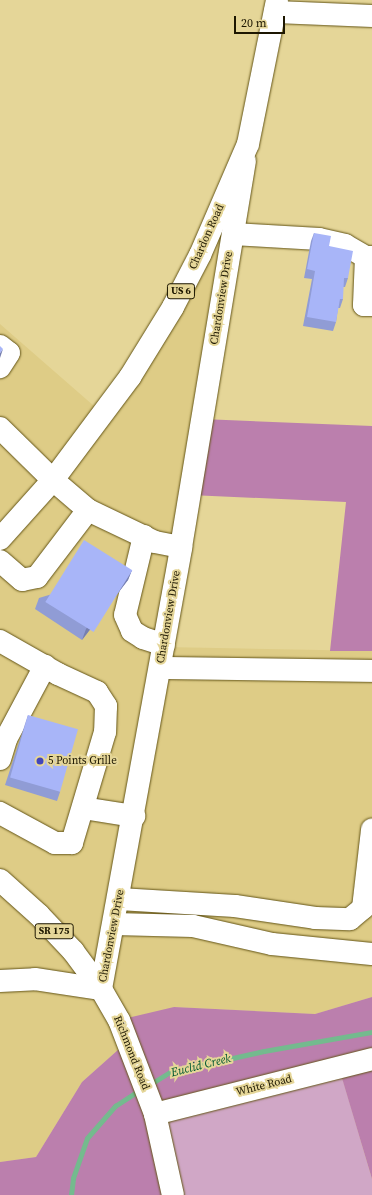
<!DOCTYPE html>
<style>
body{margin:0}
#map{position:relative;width:372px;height:1195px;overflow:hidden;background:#e5d698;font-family:"Source Serif 4",serif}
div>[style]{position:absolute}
.built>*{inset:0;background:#decc86}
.green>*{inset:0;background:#d0a7c6}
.forest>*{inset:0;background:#bb7fad}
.stream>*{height:5px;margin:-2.5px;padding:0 2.5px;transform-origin:2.5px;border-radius:2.5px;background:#74ba8e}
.roads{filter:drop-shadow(0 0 1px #645517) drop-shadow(0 0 1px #645517)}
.minor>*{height:22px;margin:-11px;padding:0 11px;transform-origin:11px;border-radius:11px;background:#fff}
.major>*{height:22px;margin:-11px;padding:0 11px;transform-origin:11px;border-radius:11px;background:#fff}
.wall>*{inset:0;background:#909cd5}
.shaded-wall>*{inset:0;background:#767fae}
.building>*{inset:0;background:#a8b5f8;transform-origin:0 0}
.dots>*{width:11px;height:11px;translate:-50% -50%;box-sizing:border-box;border:2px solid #e5d698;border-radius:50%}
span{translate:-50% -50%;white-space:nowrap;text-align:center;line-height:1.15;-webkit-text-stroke:4px #e5d698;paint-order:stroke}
.shield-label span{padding:1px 3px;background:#e5d698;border:1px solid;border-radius:3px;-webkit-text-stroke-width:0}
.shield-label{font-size:10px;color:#1d1701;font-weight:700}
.street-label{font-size:11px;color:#1d1701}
.poi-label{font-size:11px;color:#1d1701}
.left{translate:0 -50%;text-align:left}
.water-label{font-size:12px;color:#005830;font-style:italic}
.scale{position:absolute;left:234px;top:16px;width:51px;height:18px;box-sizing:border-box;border:2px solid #1d1701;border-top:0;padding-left:5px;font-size:12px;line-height:14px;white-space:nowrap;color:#1d1701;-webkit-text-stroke:3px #e5d698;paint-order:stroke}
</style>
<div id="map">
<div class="built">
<div style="clip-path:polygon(248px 144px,164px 647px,372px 651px,372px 997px,315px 1014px,174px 1007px,128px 1041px,82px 1082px,36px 1157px,0 1162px,0 324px,102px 413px,130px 377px)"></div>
</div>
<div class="green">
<div style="clip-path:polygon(339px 1067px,372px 1179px,372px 1195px,173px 1195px,155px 1114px)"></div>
</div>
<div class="forest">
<div style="clip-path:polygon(202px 419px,372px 426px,372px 651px,330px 651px,346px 502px,190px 495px)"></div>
<div style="clip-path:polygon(372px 997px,372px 1179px,339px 1068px,155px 1114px,173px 1195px,0 1195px,0 1162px,36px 1157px,82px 1082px,128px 1041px,119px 1020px,174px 1007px,315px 1014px)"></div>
</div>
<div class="stream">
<div style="left:149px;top:1085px;width:25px;rotate:-32deg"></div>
<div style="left:170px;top:1072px;width:96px;rotate:-12.6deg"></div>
<div style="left:264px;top:1051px;width:110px;rotate:-10deg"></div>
<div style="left:71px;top:1195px;width:17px;rotate:-83deg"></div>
<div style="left:73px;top:1178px;width:42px;rotate:-70.7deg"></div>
<div style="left:87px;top:1138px;width:43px;rotate:-48.8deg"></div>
<div style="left:115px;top:1106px;width:30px;rotate:-33deg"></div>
</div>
<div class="roads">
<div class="minor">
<div style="left:275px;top:12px;width:97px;rotate:2.4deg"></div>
<div style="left:233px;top:234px;width:86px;rotate:3.3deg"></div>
<div style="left:319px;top:239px;width:27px;rotate:13deg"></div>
<div style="left:345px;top:245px;width:24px;rotate:30deg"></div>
<div style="left:366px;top:257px;width:6px"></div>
<div style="left:366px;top:257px;width:48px;rotate:92.4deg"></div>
<div style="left:364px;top:305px;width:8px"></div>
<div style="left:0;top:346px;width:11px;rotate:38deg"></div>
<div style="left:9px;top:353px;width:17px;rotate:123deg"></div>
<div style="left:0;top:428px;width:74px;rotate:44.5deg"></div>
<div style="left:53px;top:480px;width:46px;rotate:40.6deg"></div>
<div style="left:88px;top:510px;width:84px;rotate:127.3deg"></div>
<div style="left:37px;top:577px;width:15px;rotate:169deg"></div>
<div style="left:22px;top:580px;width:29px;rotate:-139deg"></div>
<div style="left:88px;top:510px;width:74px;rotate:25.5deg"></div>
<div style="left:155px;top:542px;width:26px;rotate:11deg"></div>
<div style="left:144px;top:536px;width:81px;rotate:103.5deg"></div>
<div style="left:125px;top:615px;width:17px;rotate:66deg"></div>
<div style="left:132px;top:631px;width:13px;rotate:32deg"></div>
<div style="left:143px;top:638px;width:22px;rotate:18deg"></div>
<div style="left:0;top:641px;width:67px;rotate:29.6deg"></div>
<div style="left:58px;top:674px;width:43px;rotate:24.8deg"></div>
<div style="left:97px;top:692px;width:17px;rotate:57deg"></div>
<div style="left:106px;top:706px;width:26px;rotate:92deg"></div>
<div style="left:105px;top:732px;width:116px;rotate:106.6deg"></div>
<div style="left:72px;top:843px;width:17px;rotate:180deg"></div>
<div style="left:55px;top:843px;width:63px;rotate:-151.4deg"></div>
<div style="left:160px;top:668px;width:212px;rotate:0.8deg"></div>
<div style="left:0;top:759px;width:21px;rotate:-73deg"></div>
<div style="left:6px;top:739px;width:83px;rotate:-61.9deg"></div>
<div style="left:83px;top:808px;width:52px;rotate:8.9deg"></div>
<div style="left:119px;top:899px;width:116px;rotate:3.5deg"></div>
<div style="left:235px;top:906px;width:81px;rotate:8.5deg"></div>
<div style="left:315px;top:918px;width:35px;rotate:2deg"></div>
<div style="left:350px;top:919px;width:17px;rotate:-40deg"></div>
<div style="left:363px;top:908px;width:79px;rotate:-83.4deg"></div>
<div style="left:114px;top:924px;width:79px;rotate:1.5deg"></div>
<div style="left:193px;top:926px;width:81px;rotate:12.8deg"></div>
<div style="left:272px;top:944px;width:100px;rotate:5.7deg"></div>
<div style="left:0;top:981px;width:35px;rotate:-3deg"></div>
<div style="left:35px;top:979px;width:67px;rotate:8.6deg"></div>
<div style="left:101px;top:989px;width:449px;rotate:-79.7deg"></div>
<div style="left:181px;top:547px;width:391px;rotate:-80.6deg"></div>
<div style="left:155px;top:1114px;width:224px;rotate:-14.2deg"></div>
</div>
<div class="major">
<div style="left:0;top:539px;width:79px;rotate:-48.1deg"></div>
<div style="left:53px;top:480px;width:129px;rotate:-53.2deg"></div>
<div style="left:130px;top:377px;width:82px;rotate:-58.4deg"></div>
<div style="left:173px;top:307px;width:59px;rotate:-62.6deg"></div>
<div style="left:200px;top:255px;width:121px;rotate:-66.6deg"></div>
<div style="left:248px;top:144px;width:147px;rotate:-78.6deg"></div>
<div style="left:0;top:880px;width:52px;rotate:41.9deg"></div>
<div style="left:39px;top:915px;width:50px;rotate:46.6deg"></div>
<div style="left:73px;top:951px;width:47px;rotate:53.6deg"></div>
<div style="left:101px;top:989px;width:36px;rotate:60deg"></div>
<div style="left:119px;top:1020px;width:101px;rotate:69deg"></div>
<div style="left:155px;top:1114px;width:83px;rotate:77.5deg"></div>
</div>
</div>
<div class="wall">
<div style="clip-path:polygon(314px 233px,329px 246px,348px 278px,345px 287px,343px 287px,343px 299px,340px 308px,338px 308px,336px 322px,333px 331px,303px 326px,312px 279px,304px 278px,311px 241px)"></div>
<div style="clip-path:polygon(132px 570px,128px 580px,82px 640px,35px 609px,39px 598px)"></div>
<div style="clip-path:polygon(28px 715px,60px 792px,57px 801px,5px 785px)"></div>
</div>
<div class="shaded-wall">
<div style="clip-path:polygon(3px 349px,0 358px,0 353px)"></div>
<div style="clip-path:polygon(132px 570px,128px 580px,82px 640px,86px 629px)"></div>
</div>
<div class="building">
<div style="clip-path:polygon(314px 233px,331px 236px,329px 246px,353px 251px,348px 278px,344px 278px,343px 299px,340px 299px,336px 322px,307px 317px,315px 271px,307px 269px)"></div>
<div style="clip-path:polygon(0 346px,3px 349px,0 353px)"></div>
<div style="left:84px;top:540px;width:57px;height:73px;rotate:32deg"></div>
<div style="left:28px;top:715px;width:52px;height:65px;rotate:16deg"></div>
</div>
<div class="dots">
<div style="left:40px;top:761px;background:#4246bb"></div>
</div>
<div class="shield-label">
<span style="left:181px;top:291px">US 6</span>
<span style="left:54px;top:931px">SR 175</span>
</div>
<div class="street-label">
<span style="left:207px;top:237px;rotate:-66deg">Chardon Road</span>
<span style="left:222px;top:298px;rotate:-81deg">Chardonview Drive</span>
<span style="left:169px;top:617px;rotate:-80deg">Chardonview Drive</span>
<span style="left:112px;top:936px;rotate:-79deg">Chardonview Drive</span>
<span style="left:131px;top:1053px;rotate:68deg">Richmond Road</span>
<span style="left:264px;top:1086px;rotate:-14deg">White Road</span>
</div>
<div class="poi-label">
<span class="left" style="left:48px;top:761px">5 Points Grille</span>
</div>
<div class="water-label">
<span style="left:201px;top:1066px;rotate:-14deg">Euclid Creek</span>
</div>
<div class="scale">20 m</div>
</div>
